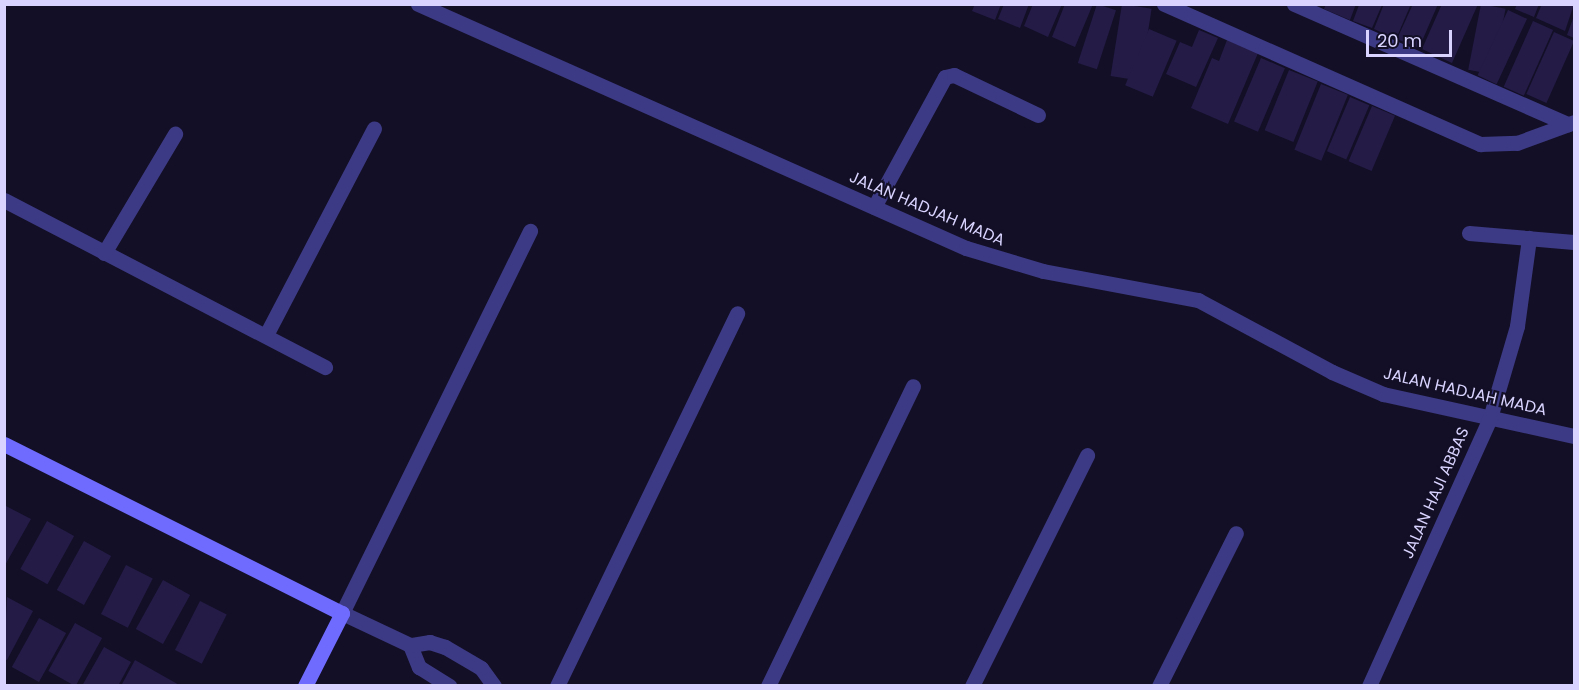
<!DOCTYPE html>
<style>
body{margin:0}
#map{position:relative;width:1579px;height:690px;overflow:hidden;background:#130f26;font-family:Poppins,sans-serif}
div>[style]{position:absolute}
.building>*{inset:0;background:#241b47;transform-origin:0 0}
.street>*{height:15px;margin:-7.5px;padding:0 7.5px;transform-origin:7.5px;border-radius:7.5px;background:#3d3a85}
.secondary>*{height:15px;margin:-7.5px;padding:0 7.5px;transform-origin:7.5px;border-radius:7.5px;background:#6f6bff}
span{translate:-50% -50%;white-space:nowrap;text-align:center;line-height:1.15;-webkit-text-stroke:4.5px #130f26;paint-order:stroke}
.street-label{font-size:16px;color:#d9d4ff}
.frame{position:absolute;inset:0;border:6px solid #d9d4ff;pointer-events:none}
.scale{position:absolute;left:1366px;top:30px;width:86px;height:27px;box-sizing:border-box;border:3px solid #d9d4ff;border-top:0;padding-left:8px;font-size:18px;line-height:21px;white-space:nowrap;color:#d9d4ff;-webkit-text-stroke:4px #130f26;paint-order:stroke}
</style>
<div id="map">
<div class="building">
<div style="clip-path:polygon(975px 4px,1001px 4px,995px 20px,972px 11px)"></div>
<div style="clip-path:polygon(1004px 4px,1029px 4px,1020px 28px,998px 19px)"></div>
<div style="clip-path:polygon(1033px 4px,1062px 4px,1048px 37px,1024px 26px)"></div>
<div style="clip-path:polygon(1065px 4px,1093px 4px,1075px 47px,1052px 37px)"></div>
<div style="left:1097px;top:4px;width:20px;height:62px;rotate:18deg"></div>
<div style="left:1122px;top:4px;width:30px;height:73px;rotate:9deg"></div>
<div style="clip-path:polygon(1326px 4px,1356px 4px,1350px 20px,1324px 9px)"></div>
<div style="clip-path:polygon(1384px 4px,1411px 4px,1396px 39px,1374px 29px)"></div>
<div style="clip-path:polygon(1413px 4px,1438px 4px,1419px 48px,1397px 39px)"></div>
<div style="clip-path:polygon(1442px 4px,1478px 4px,1452px 63px,1422px 49px)"></div>
<div style="left:1481px;top:4px;width:25px;height:67px;rotate:11deg"></div>
<div style="clip-path:polygon(1517px 4px,1539px 4px,1534px 17px,1515px 9px)"></div>
<div style="clip-path:polygon(1542px 4px,1574px 4px,1565px 31px,1536px 18px)"></div>
<div style="clip-path:polygon(1359px 5px,1382px 5px,1372px 28px,1353px 21px)"></div>
<div style="left:1508px;top:10px;width:21px;height:72px;rotate:25deg"></div>
<div style="clip-path:polygon(1574px 16px,1574px 38px,1567px 35px)"></div>
<div style="left:1533px;top:21px;width:22px;height:72px;rotate:24deg"></div>
<div style="left:1149px;top:29px;width:30px;height:61px;rotate:23deg"></div>
<div style="clip-path:polygon(1199px 30px,1218px 38px,1196px 87px,1166px 74px,1180px 42px,1192px 47px)"></div>
<div style="left:1554px;top:32px;width:22px;height:68px;rotate:24deg"></div>
<div style="clip-path:polygon(1227px 40px,1258px 53px,1228px 124px,1191px 108px,1212px 58px,1219px 61px)"></div>
<div style="left:1261px;top:58px;width:26px;height:69px;rotate:23deg"></div>
<div style="left:1289px;top:70px;width:31px;height:65px;rotate:22deg"></div>
<div style="left:1321px;top:84px;width:29px;height:71px;rotate:22deg"></div>
<div style="left:1350px;top:97px;width:21px;height:59px;rotate:23deg"></div>
<div style="left:1372px;top:106px;width:25px;height:60px;rotate:23deg"></div>
<div style="clip-path:polygon(4px 505px,31px 519px,4px 567px)"></div>
<div style="left:47px;top:521px;width:31px;height:55px;rotate:29deg"></div>
<div style="left:84px;top:541px;width:31px;height:56px;rotate:29deg"></div>
<div style="left:126px;top:565px;width:30px;height:55px;rotate:27deg"></div>
<div style="left:163px;top:580px;width:31px;height:56px;rotate:29deg"></div>
<div style="clip-path:polygon(7px 597px,33px 611px,7px 660px,4px 659px)"></div>
<div style="left:200px;top:601px;width:30px;height:55px;rotate:27deg"></div>
<div style="left:39px;top:618px;width:31px;height:56px;rotate:29deg"></div>
<div style="left:75px;top:623px;width:31px;height:55px;rotate:29deg"></div>
<div style="clip-path:polygon(104px 647px,131px 662px,118px 686px,82px 686px)"></div>
<div style="clip-path:polygon(135px 660px,181px 686px,121px 686px)"></div>
</div>
<div class="street">
<div style="left:418px;top:4px;width:600px;rotate:24deg"></div>
<div style="left:966px;top:248px;width:80px;rotate:16.6deg"></div>
<div style="left:1043px;top:271px;width:158px;rotate:10.6deg"></div>
<div style="left:1198px;top:300px;width:152px;rotate:28.2deg"></div>
<div style="left:1332px;top:372px;width:56px;rotate:23.3deg"></div>
<div style="left:1383px;top:394px;width:196px;rotate:12.4deg"></div>
<div style="left:1164px;top:4px;width:346px;rotate:23.9deg"></div>
<div style="left:1480px;top:144px;width:37px;rotate:-2deg"></div>
<div style="left:1517px;top:143px;width:61px;rotate:-20.2deg"></div>
<div style="left:1294px;top:4px;width:299px;rotate:23.7deg"></div>
<div style="left:4px;top:200px;width:362px;rotate:27.5deg"></div>
<div style="left:874px;top:207px;width:148px;rotate:-61.4deg"></div>
<div style="left:945px;top:77px;width:9px;rotate:-13deg"></div>
<div style="left:954px;top:75px;width:93px;rotate:25.5deg"></div>
<div style="left:1469px;top:233px;width:105px;rotate:4.9deg"></div>
<div style="left:104px;top:253px;width:139px;rotate:-59.2deg"></div>
<div style="left:266px;top:335px;width:233px;rotate:-62.4deg"></div>
<div style="left:410px;top:645px;width:24px;rotate:68deg"></div>
<div style="left:419px;top:667px;width:36px;rotate:32deg"></div>
<div style="left:494px;top:686px;width:22px;rotate:-126deg"></div>
<div style="left:481px;top:668px;width:42px;rotate:-149.7deg"></div>
<div style="left:445px;top:647px;width:16px;rotate:-162deg"></div>
<div style="left:430px;top:642px;width:20px;rotate:171deg"></div>
<div style="left:410px;top:645px;width:75px;rotate:-154.8deg"></div>
<div style="left:342px;top:613px;width:426px;rotate:-63.8deg"></div>
<div style="left:557px;top:686px;width:414px;rotate:-64.2deg"></div>
<div style="left:768px;top:686px;width:333px;rotate:-64.2deg"></div>
<div style="left:972px;top:686px;width:258px;rotate:-63.5deg"></div>
<div style="left:1159px;top:686px;width:171px;rotate:-63.3deg"></div>
<div style="left:1369px;top:686px;width:294px;rotate:-65.7deg"></div>
<div style="left:1490px;top:418px;width:96px;rotate:-73.6deg"></div>
<div style="left:1517px;top:326px;width:89px;rotate:-82.2deg"></div>
</div>
<div class="secondary">
<div style="left:4px;top:444px;width:378px;rotate:26.6deg"></div>
<div style="left:342px;top:613px;width:82px;rotate:116.9deg"></div>
</div>
<div class="street-label">
<span style="left:927px;top:209px;rotate:23deg">JALAN HADJAH MADA</span>
<span style="left:1465px;top:392px;rotate:13deg">JALAN HADJAH MADA</span>
<span style="left:1436px;top:493px;rotate:-66deg">JALAN HAJI ABBAS</span>
</div>
<div class="frame"></div>
<div class="scale">20 m</div>
</div>
